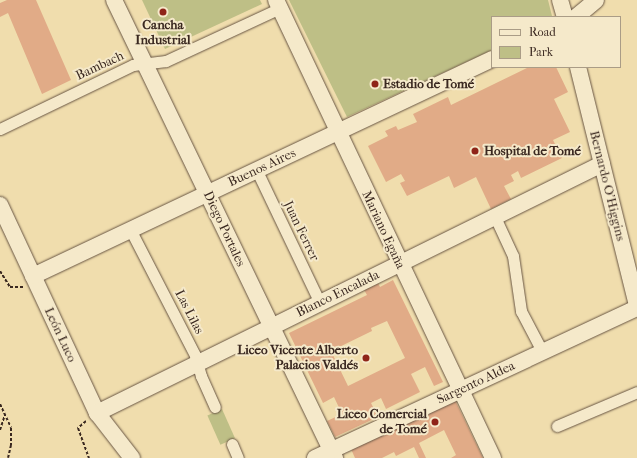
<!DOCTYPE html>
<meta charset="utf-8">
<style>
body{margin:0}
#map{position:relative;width:637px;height:458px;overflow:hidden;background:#f0ddad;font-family:"IM FELL French Canon",serif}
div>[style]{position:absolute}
.green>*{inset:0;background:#bebf86;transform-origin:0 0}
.building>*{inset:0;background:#e1ab87}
.path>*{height:2px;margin-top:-1px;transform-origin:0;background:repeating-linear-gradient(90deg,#3a2820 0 3px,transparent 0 5px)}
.roads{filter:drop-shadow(0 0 1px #685543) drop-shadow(0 0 1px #685543)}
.street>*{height:11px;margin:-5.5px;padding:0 5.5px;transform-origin:5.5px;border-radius:5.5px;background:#f5e9ca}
.secondary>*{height:16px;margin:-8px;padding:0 8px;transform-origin:8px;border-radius:8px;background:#f5e9ca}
.dots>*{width:11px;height:11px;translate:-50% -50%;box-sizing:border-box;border:2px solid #f5e9ca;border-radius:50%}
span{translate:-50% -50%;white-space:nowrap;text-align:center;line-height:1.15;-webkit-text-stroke:4px #f5e9ca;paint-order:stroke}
.poi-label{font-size:13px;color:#3a2820;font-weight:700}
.left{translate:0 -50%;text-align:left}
.right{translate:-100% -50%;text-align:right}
.street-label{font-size:13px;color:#3a2820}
.legend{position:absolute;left:491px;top:16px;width:130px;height:52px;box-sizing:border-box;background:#f5e9ca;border:1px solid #aa9c86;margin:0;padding:5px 7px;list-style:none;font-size:12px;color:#3a2820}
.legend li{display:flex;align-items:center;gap:8px;height:20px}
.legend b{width:20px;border:1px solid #aa9c86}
</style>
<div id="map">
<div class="green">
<div style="clip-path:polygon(142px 0,260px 0,262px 4px,165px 49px)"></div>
<div style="clip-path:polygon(289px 0,548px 0,552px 16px,492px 17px,492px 50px,347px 117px)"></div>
<div style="left:222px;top:409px;width:32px;height:16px;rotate:66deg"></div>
</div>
<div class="building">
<div style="clip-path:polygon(7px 0,36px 0,71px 80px,42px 94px,8px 13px,0 17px,0 3px)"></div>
<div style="clip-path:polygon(529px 67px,556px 67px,568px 92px,554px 99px,570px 132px,553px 140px,562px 158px,521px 178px,518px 171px,511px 175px,514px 181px,504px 186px,511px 199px,491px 209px,476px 177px,454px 188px,449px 176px,407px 196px,400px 183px,405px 181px,401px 174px,386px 182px,368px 146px,388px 136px,385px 131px,396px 126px,398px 130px,417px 122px,413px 114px,448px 97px,451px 105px)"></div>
<div style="clip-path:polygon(evenodd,393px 280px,443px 382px,434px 386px,425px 367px,411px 374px,420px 392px,386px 409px,381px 398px,371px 403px,378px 417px,335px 437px,327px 421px,342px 414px,334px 397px,323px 403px,289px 333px,367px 295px,363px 288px,377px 281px,380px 287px,393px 280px,387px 321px,405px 358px,348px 386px,331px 351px,372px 331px,371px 328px,387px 321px)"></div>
<div style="clip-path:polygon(454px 398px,483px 458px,451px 458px,456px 455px,444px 430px,419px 443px,426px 458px,419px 458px,414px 447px,396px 456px,394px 452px,382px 458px,355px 458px,351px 449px)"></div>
</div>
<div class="path">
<div style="left:0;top:271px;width:19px;rotate:58deg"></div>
<div style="left:10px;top:287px;width:14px"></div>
<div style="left:0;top:404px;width:26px;rotate:65deg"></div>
<div style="left:11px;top:428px;width:17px;rotate:90deg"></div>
<div style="left:11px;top:445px;width:13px;rotate:103deg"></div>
<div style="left:86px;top:421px;width:11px;rotate:139deg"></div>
<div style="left:78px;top:428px;width:32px;rotate:70deg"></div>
<div style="left:0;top:430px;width:16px;rotate:-72deg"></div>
</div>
<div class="roads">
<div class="street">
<div style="left:0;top:129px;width:148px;rotate:-25.7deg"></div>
<div style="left:133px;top:65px;width:33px;rotate:-7deg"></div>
<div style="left:166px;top:61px;width:126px;rotate:-24.9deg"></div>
<div style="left:257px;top:171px;width:146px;rotate:64.5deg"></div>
<div style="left:495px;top:217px;width:43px;rotate:65.2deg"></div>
<div style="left:513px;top:256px;width:56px;rotate:81.7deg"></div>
<div style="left:521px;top:311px;width:45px;rotate:62.3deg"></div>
<div style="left:131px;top:231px;width:140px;rotate:62.7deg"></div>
<div style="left:195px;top:355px;width:22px;rotate:74deg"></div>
<div style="left:201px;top:376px;width:34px;rotate:66deg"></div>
<div style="left:557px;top:426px;width:87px;rotate:-23deg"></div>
<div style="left:232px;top:444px;width:15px;rotate:67deg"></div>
</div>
<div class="secondary">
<div style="left:114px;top:0;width:509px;rotate:64.24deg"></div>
<div style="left:276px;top:0;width:507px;rotate:64.65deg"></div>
<div style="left:560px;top:0;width:18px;rotate:74deg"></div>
<div style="left:576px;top:17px;width:26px;rotate:-40deg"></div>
<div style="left:578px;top:67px;width:245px;rotate:76.1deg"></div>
<div style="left:0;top:205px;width:230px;rotate:65deg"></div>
<div style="left:97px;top:413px;width:57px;rotate:52.1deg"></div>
<div style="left:33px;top:276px;width:508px;rotate:-25.3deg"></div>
<div style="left:97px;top:413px;width:563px;rotate:-26.25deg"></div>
<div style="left:315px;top:458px;width:355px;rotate:-25deg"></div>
</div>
</div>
<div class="dots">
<div style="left:163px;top:12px;background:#8f2418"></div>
<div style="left:375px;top:84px;background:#8f2418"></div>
<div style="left:475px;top:151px;background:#8f2418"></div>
<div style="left:366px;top:358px;background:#8f2418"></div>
<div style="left:435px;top:422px;background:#8f2418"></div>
</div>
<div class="poi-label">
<span style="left:163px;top:33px">Cancha<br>Industrial</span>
<span class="left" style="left:383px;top:84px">Estadio de Tomé</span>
<span class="left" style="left:484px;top:151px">Hospital de Tomé</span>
<span class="right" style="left:358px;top:358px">Liceo Vicente Alberto<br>Palacios Valdés</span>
<span class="right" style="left:427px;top:422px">Liceo Comercial<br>de Tomé</span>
</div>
<div class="street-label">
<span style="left:100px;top:66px;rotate:-25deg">Bambach</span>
<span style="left:262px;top:168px;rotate:-25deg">Buenos Aires</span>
<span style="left:607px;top:186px;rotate:76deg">Bernardo O'Higgins</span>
<span style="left:224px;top:229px;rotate:65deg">Diego Portales</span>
<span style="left:383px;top:230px;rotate:65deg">Mariano Egaña</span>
<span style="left:301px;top:231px;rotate:64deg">Juan Ferrer</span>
<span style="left:338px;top:294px;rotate:-26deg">Blanco Encalada</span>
<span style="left:189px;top:312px;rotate:63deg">Las Lilas</span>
<span style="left:60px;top:335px;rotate:65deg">León Luco</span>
<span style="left:476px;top:383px;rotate:-25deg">Sargento Aldea</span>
</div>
<ul class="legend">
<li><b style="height:5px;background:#f5e9ca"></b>Road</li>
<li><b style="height:11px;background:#bebf86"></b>Park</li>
</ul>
</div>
